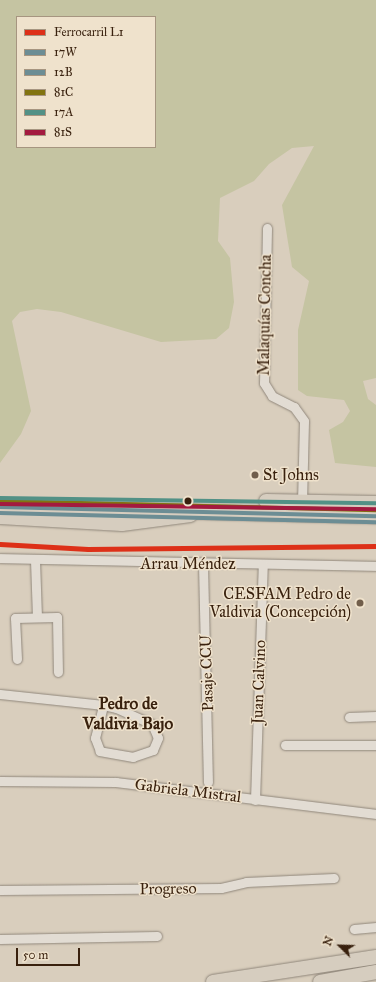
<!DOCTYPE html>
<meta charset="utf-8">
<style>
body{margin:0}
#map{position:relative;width:376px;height:982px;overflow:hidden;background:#d9cebd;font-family:"IM FELL Great Primer",serif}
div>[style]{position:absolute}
.green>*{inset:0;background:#c5c4a2}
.roads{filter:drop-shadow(0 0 1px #90877b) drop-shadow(0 0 1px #90877b)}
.minor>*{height:9px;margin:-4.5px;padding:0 4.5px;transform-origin:4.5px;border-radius:4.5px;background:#e2dcd3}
.primary>*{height:14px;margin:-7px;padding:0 7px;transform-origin:7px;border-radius:7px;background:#d6cdbf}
.bus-1>*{height:4px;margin:-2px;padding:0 2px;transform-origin:2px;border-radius:2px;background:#6c8d94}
.bus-2>*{height:4px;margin:-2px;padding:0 2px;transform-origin:2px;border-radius:2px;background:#6c8d94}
.bus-3>*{height:4px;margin:-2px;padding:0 2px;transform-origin:2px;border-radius:2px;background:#827411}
.bus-4>*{height:4px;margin:-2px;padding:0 2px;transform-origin:2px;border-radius:2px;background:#529186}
.bus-5>*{height:4px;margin:-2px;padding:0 2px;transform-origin:2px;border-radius:2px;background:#a31a3f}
.rail-1>*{height:5px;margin:-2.5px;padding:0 2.5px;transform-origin:2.5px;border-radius:2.5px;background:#dd3018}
.dots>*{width:11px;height:11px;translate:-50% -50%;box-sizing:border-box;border:2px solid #efe2cc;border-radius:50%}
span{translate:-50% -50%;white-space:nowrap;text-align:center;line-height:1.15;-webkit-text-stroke:3px #efe2cc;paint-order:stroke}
.street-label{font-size:16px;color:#39210e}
.poi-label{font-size:16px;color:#39210e}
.left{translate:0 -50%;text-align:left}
.right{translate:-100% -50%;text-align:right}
.neighbourhood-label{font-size:17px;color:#39210e;font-weight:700}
.legend{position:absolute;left:16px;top:16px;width:140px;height:132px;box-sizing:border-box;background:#efe2cc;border:1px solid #a69580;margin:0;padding:5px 7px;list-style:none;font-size:12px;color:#39210e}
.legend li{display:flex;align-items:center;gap:8px;height:20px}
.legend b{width:20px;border:1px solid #a69580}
.north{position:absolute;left:320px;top:926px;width:40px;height:40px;-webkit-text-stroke:3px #efe2cc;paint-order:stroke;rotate:293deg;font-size:11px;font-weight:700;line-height:16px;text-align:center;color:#39210e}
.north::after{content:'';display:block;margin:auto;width:14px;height:18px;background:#39210e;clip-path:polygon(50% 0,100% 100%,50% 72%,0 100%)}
.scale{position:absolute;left:16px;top:948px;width:64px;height:18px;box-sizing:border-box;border:2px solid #39210e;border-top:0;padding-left:5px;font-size:12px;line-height:14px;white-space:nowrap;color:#39210e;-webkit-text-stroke:3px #efe2cc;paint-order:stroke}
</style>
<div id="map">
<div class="green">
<div style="clip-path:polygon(evenodd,0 0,376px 0,376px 378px,363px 381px,368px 399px,376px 405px,376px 467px,335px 463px,329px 430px,343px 422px,350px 411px,344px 400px,307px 396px,298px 390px,298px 330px,309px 281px,292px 267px,282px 205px,314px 146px,292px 148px,269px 164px,254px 181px,220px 198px,218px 241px,230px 258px,234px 302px,229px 328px,216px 339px,161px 342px,61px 312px,37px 309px,20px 312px,12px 321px,31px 411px,21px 434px,0 463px,0 0,17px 17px,155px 17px,155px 147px,17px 147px,17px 17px)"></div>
</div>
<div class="roads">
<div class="minor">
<div style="left:267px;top:228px;width:155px;rotate:91.1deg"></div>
<div style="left:264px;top:383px;width:15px;rotate:58deg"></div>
<div style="left:272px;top:396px;width:25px;rotate:27deg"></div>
<div style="left:294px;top:407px;width:17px;rotate:54deg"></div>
<div style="left:304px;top:421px;width:81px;rotate:91.4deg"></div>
<div style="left:0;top:558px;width:376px;rotate:1.2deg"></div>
<div style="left:35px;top:560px;width:57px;rotate:88deg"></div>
<div style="left:203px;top:564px;width:218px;rotate:88.7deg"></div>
<div style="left:17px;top:659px;width:41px;rotate:-92.8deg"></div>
<div style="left:15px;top:618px;width:42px;rotate:-1.4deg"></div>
<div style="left:57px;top:617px;width:55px;rotate:89deg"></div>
<div style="left:0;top:694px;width:104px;rotate:6.1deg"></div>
<div style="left:103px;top:705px;width:13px;rotate:13deg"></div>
<div style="left:116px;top:708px;width:39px;rotate:24deg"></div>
<div style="left:152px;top:724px;width:15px;rotate:67deg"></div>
<div style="left:158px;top:738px;width:13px;rotate:113deg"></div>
<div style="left:153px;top:750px;width:21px;rotate:161deg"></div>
<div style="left:133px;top:757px;width:34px;rotate:-170deg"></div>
<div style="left:100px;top:751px;width:14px;rotate:-111deg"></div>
<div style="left:95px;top:738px;width:34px;rotate:-76deg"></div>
<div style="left:349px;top:717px;width:27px;rotate:-2deg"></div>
<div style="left:285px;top:745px;width:91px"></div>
<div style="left:0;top:781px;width:116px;rotate:0.5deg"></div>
<div style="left:116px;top:782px;width:262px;rotate:7deg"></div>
<div style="left:255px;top:800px;width:236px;rotate:-88.1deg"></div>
<div style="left:0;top:890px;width:221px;rotate:-0.5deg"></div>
<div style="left:221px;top:888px;width:26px;rotate:-13deg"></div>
<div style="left:246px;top:882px;width:88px;rotate:-2.6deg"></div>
<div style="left:354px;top:929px;width:22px;rotate:-5deg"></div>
<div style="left:0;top:939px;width:157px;rotate:-1.1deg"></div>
</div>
<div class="primary">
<div style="left:266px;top:501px;width:110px;rotate:1deg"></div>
<div style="left:0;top:507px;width:376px;rotate:1.4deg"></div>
<div style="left:0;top:517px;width:122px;rotate:3.3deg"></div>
<div style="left:122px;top:524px;width:69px;rotate:-7.5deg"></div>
<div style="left:213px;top:982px;width:165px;rotate:-8.7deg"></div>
<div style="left:320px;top:982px;width:57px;rotate:-10.1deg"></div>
</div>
</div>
<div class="bus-1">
<div style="left:0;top:507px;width:376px;rotate:1.4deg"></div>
</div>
<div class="bus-2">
<div style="left:0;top:513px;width:376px;rotate:1.4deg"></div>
</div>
<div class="bus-3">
<div style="left:0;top:501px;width:376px;rotate:1.4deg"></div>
</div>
<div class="bus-4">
<div style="left:0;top:498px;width:376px;rotate:0.8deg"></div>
</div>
<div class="bus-5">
<div style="left:0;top:504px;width:376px;rotate:0.8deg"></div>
</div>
<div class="rail-1">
<div style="left:0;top:544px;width:88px;rotate:3.3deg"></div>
<div style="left:88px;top:549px;width:288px;rotate:-0.6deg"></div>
</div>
<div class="dots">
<div style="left:255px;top:475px;background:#715e4b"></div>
<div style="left:188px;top:501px;background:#39210e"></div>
<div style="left:360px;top:603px;background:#715e4b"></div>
</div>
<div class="street-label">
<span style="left:265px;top:315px;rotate:-89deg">Malaquías Concha</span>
<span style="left:188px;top:564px">Arrau Méndez</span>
<span style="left:207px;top:673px;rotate:-92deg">Pasaje CCU</span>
<span style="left:259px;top:682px;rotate:-88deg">Juan Calvino</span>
<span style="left:188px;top:791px;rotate:7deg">Gabriela Mistral</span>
<span style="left:168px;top:889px;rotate:-1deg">Progreso</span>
</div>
<div class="poi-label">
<span class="left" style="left:263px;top:475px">St Johns</span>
<span class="right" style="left:351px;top:603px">CESFAM Pedro de<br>Valdivia (Concepción)</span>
</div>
<div class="neighbourhood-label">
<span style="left:128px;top:714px">Pedro de<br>Valdivia Bajo</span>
</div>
<ul class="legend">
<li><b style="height:5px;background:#dd3018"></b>Ferrocarril L1</li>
<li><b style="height:5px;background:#6c8d94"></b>17W</li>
<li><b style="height:5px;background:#6c8d94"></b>12B</li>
<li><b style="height:5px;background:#827411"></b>81C</li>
<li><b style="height:5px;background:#529186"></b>17A</li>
<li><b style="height:5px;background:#a31a3f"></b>81S</li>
</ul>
<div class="north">N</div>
<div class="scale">50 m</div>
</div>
